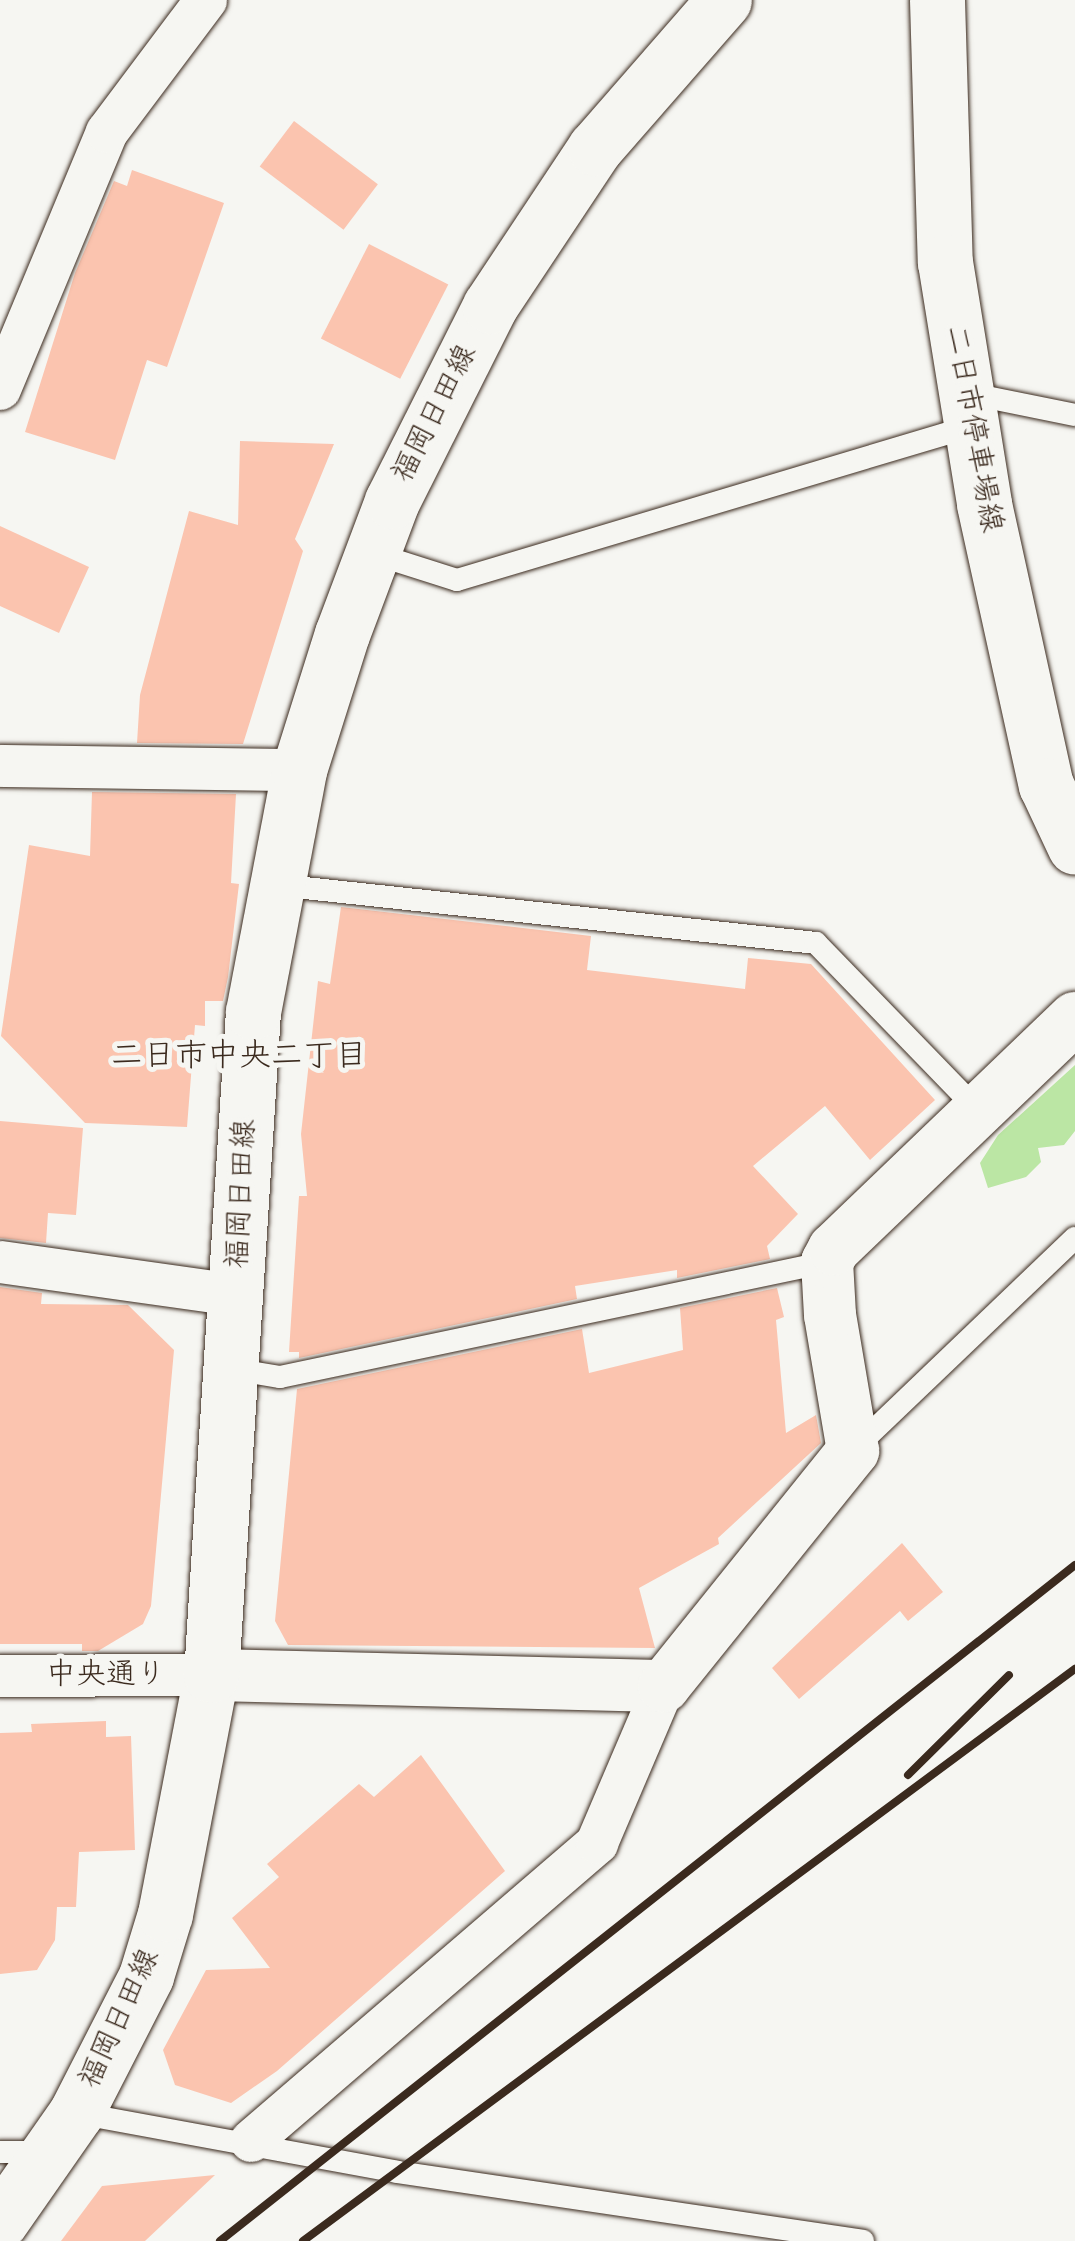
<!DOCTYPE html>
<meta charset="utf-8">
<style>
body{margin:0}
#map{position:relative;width:1075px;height:2241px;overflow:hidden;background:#f6f6f2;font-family:Mynerve,"Klee One",sans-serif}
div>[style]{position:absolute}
.green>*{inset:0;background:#bbe6a4}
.building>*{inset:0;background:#fbc4af;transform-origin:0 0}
.roads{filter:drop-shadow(0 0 2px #3b2a1e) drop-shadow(0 0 2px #3b2a1e)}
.service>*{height:22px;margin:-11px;padding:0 11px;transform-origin:11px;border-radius:11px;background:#f6f6f2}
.minor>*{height:42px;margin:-21px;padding:0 21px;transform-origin:21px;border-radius:21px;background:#f6f6f2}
.tertiary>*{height:52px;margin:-26px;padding:0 26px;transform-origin:26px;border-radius:26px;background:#f6f6f2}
.secondary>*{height:55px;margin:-27.5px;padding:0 27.5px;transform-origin:27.5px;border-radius:27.5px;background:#f6f6f2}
.rail>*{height:8px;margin:-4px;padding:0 4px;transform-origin:4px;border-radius:4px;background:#3b2a1e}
span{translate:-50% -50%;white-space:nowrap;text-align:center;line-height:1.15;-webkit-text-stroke:10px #f6f6f2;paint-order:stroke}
.street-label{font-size:30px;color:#3b2a1e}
.neighbourhood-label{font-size:32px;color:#3b2a1e}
</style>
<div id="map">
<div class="green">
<div style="clip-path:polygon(1075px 1065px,1075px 1131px,1064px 1145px,1038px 1148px,1041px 1162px,1026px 1177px,988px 1188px,980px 1163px,998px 1135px)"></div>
</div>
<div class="building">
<div style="left:294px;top:121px;width:105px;height:57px;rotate:37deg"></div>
<div style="clip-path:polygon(132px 170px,224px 203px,167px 367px,147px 360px,115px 460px,25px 432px,75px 273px,114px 181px,127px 186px)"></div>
<div style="left:369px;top:244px;width:89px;height:106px;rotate:27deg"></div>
<div style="clip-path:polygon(240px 441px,334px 444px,295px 539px,303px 551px,243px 744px,137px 743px,140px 695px,189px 511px,238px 525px)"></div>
<div style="clip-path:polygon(0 526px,89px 567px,59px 633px,0 606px)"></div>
<div style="clip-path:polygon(92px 792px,236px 794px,231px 883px,239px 884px,228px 977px,223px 1001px,205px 1001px,205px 1026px,195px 1025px,187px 1127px,85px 1123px,1px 1036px,29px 845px,90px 856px)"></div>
<div style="clip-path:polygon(341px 907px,591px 936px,587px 970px,745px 989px,748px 958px,811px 964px,935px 1100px,870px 1160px,825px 1106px,753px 1166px,798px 1214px,767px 1246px,770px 1259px,677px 1278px,677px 1270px,575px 1286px,577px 1299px,299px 1358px,299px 1352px,289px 1352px,299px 1196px,307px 1196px,301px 1134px,318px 981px,330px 984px)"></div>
<div style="clip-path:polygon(0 1121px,83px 1128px,76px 1215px,48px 1213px,46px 1243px,0 1238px)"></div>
<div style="clip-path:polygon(0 1287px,42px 1293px,41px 1304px,128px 1305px,174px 1350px,151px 1606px,143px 1624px,98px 1651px,82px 1651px,82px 1644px,0 1644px)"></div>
<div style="clip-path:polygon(777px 1288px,784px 1317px,776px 1320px,786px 1433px,816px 1415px,821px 1443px,718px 1538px,719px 1544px,639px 1588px,655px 1648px,288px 1645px,275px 1621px,297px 1389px,582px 1329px,589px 1373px,683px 1350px,680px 1308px)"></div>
<div style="clip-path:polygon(902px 1543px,943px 1592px,908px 1621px,900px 1611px,799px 1699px,772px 1668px)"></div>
<div style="clip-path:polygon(106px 1721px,106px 1737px,131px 1736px,135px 1850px,79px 1852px,76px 1907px,57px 1907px,55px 1940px,37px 1970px,0 1974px,0 1733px,32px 1732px,31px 1724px)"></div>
<div style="clip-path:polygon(421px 1755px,505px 1871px,277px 2071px,231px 2103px,175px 2085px,163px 2050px,206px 1970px,270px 1968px,232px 1918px,279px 1877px,267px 1864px,359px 1784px,374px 1797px)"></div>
<div style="clip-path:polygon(215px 2175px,145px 2241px,61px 2241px,102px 2186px)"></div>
</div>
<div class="roads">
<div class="service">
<div style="left:966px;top:393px;width:111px;rotate:11.4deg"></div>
<div style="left:372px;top:553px;width:89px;rotate:17.6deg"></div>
<div style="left:457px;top:580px;width:538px;rotate:-16.65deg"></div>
<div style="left:277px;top:885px;width:542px;rotate:6.14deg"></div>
<div style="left:816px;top:943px;width:231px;rotate:45.9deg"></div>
<div style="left:232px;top:1369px;width:49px;rotate:9.5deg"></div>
<div style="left:280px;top:1377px;width:559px;rotate:-11.87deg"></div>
<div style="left:853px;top:1450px;width:307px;rotate:-43.7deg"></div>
<div style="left:77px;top:2113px;width:325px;rotate:10.4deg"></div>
<div style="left:397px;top:2172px;width:471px;rotate:8.4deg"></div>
<div style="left:0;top:2152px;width:46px"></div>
</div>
<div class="minor">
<div style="left:0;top:389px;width:278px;rotate:-67.4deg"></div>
<div style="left:107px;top:132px;width:165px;rotate:-53.1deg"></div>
<div style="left:0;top:766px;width:299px;rotate:0.8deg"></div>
<div style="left:0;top:1262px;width:238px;rotate:8deg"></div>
<div style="left:0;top:1676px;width:211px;rotate:-0.3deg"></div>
<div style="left:251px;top:2141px;width:457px;rotate:-40.7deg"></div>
<div style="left:597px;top:1843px;width:171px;rotate:-66.9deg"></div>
</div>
<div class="tertiary">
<div style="left:211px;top:1675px;width:453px;rotate:1.4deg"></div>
<div style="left:664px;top:1686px;width:302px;rotate:-51.2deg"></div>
<div style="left:853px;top:1451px;width:138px;rotate:-99.6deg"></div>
<div style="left:830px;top:1315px;width:53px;rotate:-93.2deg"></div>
<div style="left:827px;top:1262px;width:15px;rotate:-62deg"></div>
<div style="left:834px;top:1249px;width:334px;rotate:-43.8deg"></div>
</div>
<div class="secondary">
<div style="left:937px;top:0;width:262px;rotate:88.3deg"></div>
<div style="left:945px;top:262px;width:245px;rotate:80.8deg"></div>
<div style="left:984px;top:504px;width:288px;rotate:77.6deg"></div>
<div style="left:1046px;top:785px;width:68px;rotate:64.9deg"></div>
<div style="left:0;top:2222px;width:133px;rotate:-55.1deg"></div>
<div style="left:76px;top:2113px;width:154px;rotate:-62.9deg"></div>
<div style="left:146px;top:1976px;width:65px;rotate:-73deg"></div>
<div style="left:165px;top:1914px;width:243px;rotate:-79.1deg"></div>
<div style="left:211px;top:1675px;width:664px;rotate:-86.38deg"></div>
<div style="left:253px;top:1012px;width:246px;rotate:-79.2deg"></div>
<div style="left:299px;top:770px;width:143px;rotate:-72.5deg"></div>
<div style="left:342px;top:634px;width:142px;rotate:-69.4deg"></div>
<div style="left:392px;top:501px;width:218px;rotate:-63.3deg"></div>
<div style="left:490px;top:306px;width:190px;rotate:-56.4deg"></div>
<div style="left:595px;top:148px;width:196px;rotate:-48.9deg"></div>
</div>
</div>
<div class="rail">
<div style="left:908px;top:1775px;width:142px;rotate:-44.7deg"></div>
<div style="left:220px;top:2241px;width:1090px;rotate:-38.33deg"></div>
<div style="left:303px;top:2241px;width:961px;rotate:-36.54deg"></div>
</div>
<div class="street-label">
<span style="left:435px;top:414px;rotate:-63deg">福岡日田線</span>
<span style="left:973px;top:429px;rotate:80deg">二日市停車場線</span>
<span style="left:242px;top:1194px;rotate:-87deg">福岡日田線</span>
<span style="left:106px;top:1675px">中央通り</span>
<span style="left:120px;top:2019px;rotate:-65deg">福岡日田線</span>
</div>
<div class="neighbourhood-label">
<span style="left:239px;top:1056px">二日市中央二丁目</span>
</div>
</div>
